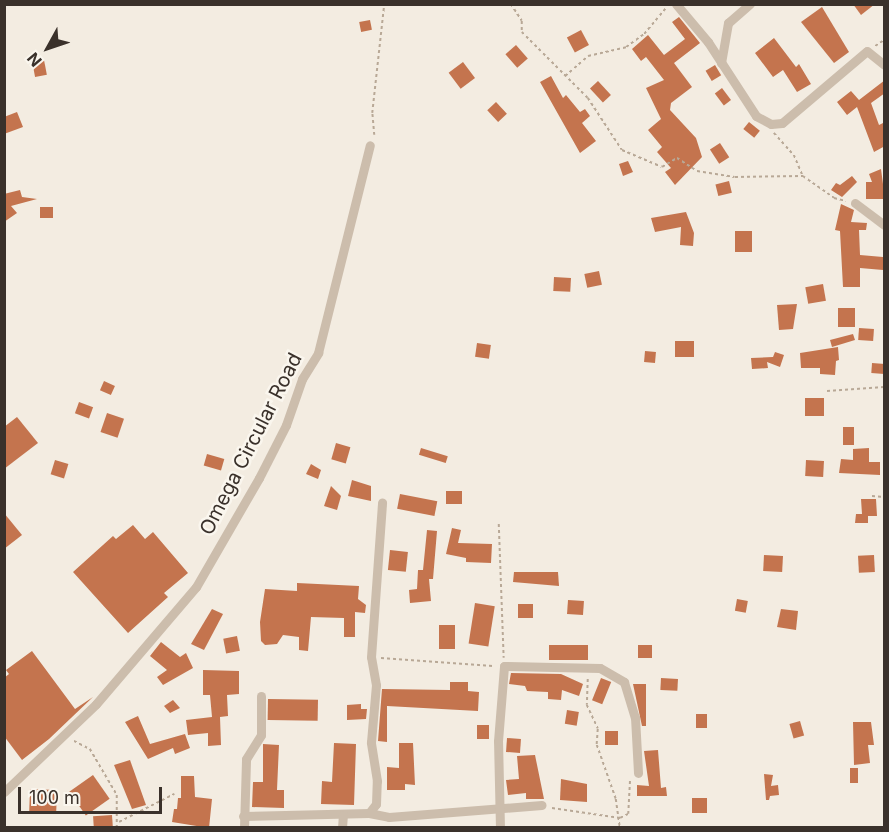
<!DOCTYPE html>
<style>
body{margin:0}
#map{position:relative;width:889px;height:832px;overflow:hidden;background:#f3ece1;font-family:Inter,sans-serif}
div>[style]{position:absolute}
.building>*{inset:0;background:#c4744e;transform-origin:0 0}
.path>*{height:1.5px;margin-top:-0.75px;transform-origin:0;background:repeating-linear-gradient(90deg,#b8a896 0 3px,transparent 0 6px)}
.minor>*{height:9px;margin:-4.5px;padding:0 4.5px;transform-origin:4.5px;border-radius:4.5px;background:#ccbdac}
span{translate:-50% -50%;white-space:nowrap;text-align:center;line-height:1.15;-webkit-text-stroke:5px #faf6ee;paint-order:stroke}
.street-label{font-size:20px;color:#3a312b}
.frame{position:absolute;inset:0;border:6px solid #3a312b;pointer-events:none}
.north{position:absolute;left:18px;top:18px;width:60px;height:60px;-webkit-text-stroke:4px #faf6ee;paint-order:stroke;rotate:230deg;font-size:16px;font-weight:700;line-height:24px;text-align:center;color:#3a312b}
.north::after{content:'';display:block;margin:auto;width:21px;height:27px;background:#3a312b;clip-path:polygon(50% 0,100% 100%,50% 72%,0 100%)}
.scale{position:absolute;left:18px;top:787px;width:144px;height:27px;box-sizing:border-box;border:3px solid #3a312b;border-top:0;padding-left:8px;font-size:18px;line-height:21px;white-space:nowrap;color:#3a312b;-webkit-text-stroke:4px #faf6ee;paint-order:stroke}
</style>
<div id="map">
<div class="building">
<div style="clip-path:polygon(853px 4px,875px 4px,861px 15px)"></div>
<div style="clip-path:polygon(822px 7px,849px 52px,834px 63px,801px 22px)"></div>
<div style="clip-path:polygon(679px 17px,700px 43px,674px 63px,692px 87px,671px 103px,670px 110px,696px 138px,702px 157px,675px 185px,665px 172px,671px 168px,657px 152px,662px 147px,648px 130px,661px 119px,646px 88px,664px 80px,646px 57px,641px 61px,632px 49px,648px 35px,664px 55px,685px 39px,672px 22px)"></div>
<div style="left:370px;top:20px;width:10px;height:11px;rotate:79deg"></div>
<div style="left:581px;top:30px;width:17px;height:16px;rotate:62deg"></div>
<div style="clip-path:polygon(774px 38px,796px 67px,799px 64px,811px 84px,797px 92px,783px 70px,773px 77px,755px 53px)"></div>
<div style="left:516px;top:45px;width:18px;height:14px;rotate:49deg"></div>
<div style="left:44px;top:60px;width:15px;height:12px;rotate:79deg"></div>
<div style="left:463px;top:62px;width:20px;height:18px;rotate:53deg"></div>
<div style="left:715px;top:65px;width:12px;height:11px;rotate:59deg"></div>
<div style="clip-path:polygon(551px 76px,563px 98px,566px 95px,580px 112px,585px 109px,590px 116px,582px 123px,596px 141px,580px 153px,540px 82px)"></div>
<div style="clip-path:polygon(885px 80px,885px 93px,871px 103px,879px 125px,885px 122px,885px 146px,874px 152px,857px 107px,847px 115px,837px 102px,851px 91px,859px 100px)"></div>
<div style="left:598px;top:81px;width:19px;height:11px;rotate:47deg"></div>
<div style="left:722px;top:88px;width:15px;height:9px;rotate:53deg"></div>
<div style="left:496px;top:102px;width:16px;height:12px;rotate:47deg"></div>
<div style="clip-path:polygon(17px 112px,23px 127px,4px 134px,4px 117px)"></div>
<div style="left:749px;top:122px;width:14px;height:9px;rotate:39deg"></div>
<div style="left:720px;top:143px;width:17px;height:12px;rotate:57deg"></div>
<div style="clip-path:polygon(628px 161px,633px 172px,623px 176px,619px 164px)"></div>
<div style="clip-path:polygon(881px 169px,885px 199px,866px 199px,866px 182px,872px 182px,869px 174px)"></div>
<div style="clip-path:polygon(852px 176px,857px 182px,842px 197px,831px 190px,836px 183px,840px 185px)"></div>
<div style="left:729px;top:181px;width:12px;height:14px;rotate:76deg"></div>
<div style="clip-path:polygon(20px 190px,22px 197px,37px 199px,11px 206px,17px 213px,4px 222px,4px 194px)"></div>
<div style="clip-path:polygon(841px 204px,854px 210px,851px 222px,867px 223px,866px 230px,859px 230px,860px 255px,883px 257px,883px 270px,860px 268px,860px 287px,843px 287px,840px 231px,835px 230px)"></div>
<div style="left:40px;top:207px;width:13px;height:11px"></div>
<div style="clip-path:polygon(686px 212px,694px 233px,693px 246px,680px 245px,681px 227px,655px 232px,651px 218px)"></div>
<div style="left:735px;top:231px;width:17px;height:21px"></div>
<div style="left:599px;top:271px;width:14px;height:15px;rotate:78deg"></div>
<div style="left:554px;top:277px;width:17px;height:14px;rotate:3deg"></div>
<div style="left:823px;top:284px;width:17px;height:18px;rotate:80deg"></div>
<div style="clip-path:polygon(797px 304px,793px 329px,779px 330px,777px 305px)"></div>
<div style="left:838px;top:308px;width:17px;height:19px"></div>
<div style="left:859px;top:328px;width:15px;height:12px;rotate:4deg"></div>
<div style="clip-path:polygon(853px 334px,855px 340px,832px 347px,830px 340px)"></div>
<div style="left:675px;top:341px;width:19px;height:16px"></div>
<div style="left:477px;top:343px;width:14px;height:14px;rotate:8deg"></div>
<div style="clip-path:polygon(838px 347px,839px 360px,836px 361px,835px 375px,820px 374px,820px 368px,801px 368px,800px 353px)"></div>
<div style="left:645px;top:351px;width:11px;height:11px;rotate:5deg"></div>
<div style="clip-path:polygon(775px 352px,784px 355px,780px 367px,767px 362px,768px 368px,752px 369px,751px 358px,773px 357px)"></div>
<div style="left:872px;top:363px;width:13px;height:10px;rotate:4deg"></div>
<div style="left:104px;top:381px;width:12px;height:10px;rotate:24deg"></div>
<div style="left:805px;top:398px;width:19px;height:18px"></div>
<div style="left:79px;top:402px;width:15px;height:12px;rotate:20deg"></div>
<div style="left:107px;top:413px;width:18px;height:20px;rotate:19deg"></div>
<div style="clip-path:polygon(17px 417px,38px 443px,4px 469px,4px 427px)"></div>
<div style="left:843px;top:427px;width:11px;height:18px"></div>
<div style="left:336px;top:443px;width:15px;height:17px;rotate:16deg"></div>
<div style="left:421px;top:448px;width:28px;height:7px;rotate:17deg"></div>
<div style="clip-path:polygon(869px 448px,869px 462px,880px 462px,880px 475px,839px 473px,841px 459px,853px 460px,853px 449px)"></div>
<div style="left:207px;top:454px;width:18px;height:12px;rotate:16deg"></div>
<div style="left:55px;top:460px;width:14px;height:15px;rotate:17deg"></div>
<div style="left:806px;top:460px;width:18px;height:16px;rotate:3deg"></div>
<div style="clip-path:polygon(311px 464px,321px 470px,318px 479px,306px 474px)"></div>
<div style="clip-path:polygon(352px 480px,371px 486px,371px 501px,348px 496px)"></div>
<div style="clip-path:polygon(331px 486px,341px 496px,337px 510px,324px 506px)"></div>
<div style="left:462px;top:491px;width:13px;height:16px;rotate:90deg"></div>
<div style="left:400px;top:494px;width:38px;height:15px;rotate:11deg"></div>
<div style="clip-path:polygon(861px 499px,876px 499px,877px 516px,868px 516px,868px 523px,855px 523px,856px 514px,862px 514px)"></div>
<div style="clip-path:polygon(4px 513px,22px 535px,4px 549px)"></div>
<div style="clip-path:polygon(133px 525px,145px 539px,153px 532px,188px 573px,164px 593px,168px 597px,128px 633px,73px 572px,113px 536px,116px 539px)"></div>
<div style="clip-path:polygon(452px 528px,461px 530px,458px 543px,492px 544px,491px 563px,466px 562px,466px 558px,446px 554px)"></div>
<div style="clip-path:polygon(427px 530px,437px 531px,433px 579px,429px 579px,431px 601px,410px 603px,409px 590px,417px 589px,418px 570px,423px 570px)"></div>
<div style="left:390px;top:550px;width:18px;height:20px;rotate:6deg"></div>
<div style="left:764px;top:555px;width:19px;height:16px;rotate:3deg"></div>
<div style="left:874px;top:555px;width:17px;height:16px;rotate:87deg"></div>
<div style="clip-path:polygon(514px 572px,558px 572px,559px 586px,513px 582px)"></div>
<div style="clip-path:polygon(297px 583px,359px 586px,358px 599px,366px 605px,365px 613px,355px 612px,355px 637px,344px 637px,344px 618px,311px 617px,308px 651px,299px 650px,299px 637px,283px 635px,277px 644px,265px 645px,261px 641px,260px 622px,265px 589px,297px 591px)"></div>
<div style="left:737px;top:599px;width:11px;height:12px;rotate:10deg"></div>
<div style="left:568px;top:600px;width:16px;height:14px;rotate:4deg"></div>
<div style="left:475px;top:603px;width:20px;height:41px;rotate:9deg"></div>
<div style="left:518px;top:604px;width:15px;height:14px"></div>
<div style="clip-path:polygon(212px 609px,223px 614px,204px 650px,191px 644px)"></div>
<div style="clip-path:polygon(781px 609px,798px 611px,796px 630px,777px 627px)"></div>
<div style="left:439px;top:625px;width:16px;height:24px"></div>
<div style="left:237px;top:636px;width:15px;height:14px;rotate:79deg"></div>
<div style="clip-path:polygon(161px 642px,180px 657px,186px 653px,193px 668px,163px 685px,157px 677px,167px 670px,150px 656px)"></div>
<div style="left:549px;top:645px;width:39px;height:15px"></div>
<div style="left:638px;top:645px;width:14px;height:13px"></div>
<div style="clip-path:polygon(32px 651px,75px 709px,93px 697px,49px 739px,22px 760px,4px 736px,4px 678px,9px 674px,6px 670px)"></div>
<div style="clip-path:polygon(203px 670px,239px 671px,239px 694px,227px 695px,228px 716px,220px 717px,221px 745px,208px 746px,208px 733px,188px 735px,186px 720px,212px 717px,210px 695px,203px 695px)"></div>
<div style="clip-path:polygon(511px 673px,561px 674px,583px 684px,579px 696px,562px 690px,561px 700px,548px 699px,548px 692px,527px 691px,525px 686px,509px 684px)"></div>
<div style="left:601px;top:678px;width:11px;height:24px;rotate:22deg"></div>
<div style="left:661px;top:678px;width:17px;height:12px;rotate:3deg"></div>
<div style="clip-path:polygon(450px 682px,468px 682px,468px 691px,479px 692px,478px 711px,387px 706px,387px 742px,378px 741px,382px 689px,450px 690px)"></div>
<div style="clip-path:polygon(633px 684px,646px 684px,646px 726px,642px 726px)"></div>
<div style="left:268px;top:699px;width:50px;height:21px;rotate:1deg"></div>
<div style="clip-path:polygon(173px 700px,180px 708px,170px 713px,164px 706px)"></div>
<div style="clip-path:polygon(361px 704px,361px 709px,367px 709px,366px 719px,347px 720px,347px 705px)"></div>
<div style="left:567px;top:710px;width:12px;height:14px;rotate:9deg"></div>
<div style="left:696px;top:714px;width:11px;height:14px"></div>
<div style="clip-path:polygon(138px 716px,150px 744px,185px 734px,190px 748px,175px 754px,173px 748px,148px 759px,125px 722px)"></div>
<div style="left:800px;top:721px;width:15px;height:11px;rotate:74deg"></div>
<div style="clip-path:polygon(853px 722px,871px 722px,874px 745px,868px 745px,870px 763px,854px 765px)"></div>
<div style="left:477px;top:725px;width:12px;height:14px"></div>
<div style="left:605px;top:731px;width:13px;height:14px"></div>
<div style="left:507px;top:738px;width:14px;height:14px;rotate:4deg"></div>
<div style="clip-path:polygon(334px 743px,356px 744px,354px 805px,321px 804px,322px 781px,332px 782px)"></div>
<div style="clip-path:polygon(399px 743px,413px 743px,415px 785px,405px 784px,405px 790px,387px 790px,387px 767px,399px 768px)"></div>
<div style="clip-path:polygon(263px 744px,279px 745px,277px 790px,284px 790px,284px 808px,252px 807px,253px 782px,263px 782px)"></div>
<div style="clip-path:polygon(658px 750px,661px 788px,666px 787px,667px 796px,637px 796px,637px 785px,649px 786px,644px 751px)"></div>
<div style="clip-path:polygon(535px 755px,544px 799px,526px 799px,526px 793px,508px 795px,506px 780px,519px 779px,517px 756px)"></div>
<div style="clip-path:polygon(130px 760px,146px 805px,132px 809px,114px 765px)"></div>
<div style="left:850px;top:768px;width:8px;height:15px"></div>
<div style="clip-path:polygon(764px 774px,773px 775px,771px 786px,778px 785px,779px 795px,770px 796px,769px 800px,766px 800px)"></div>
<div style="left:93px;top:775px;width:29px;height:29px;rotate:55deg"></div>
<div style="clip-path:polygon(181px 776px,194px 776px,195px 797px,212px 799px,209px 828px,172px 822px,174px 809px,177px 809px,178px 798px,181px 798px)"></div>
<div style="clip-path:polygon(561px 779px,587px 784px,587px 802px,560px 800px)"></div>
<div style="left:30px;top:789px;width:27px;height:24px;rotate:2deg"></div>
<div style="left:692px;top:798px;width:15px;height:15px"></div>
<div style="left:112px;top:815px;width:13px;height:19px;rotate:86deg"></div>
</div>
<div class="path">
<div style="left:511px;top:4px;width:20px;rotate:57deg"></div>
<div style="left:522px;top:21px;width:11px;rotate:90deg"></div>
<div style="left:522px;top:32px;width:93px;rotate:45deg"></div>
<div style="left:588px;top:98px;width:62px;rotate:56.8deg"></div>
<div style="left:622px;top:150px;width:43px;rotate:23deg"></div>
<div style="left:662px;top:167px;width:17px;rotate:-31deg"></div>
<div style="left:677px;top:158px;width:24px;rotate:33deg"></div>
<div style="left:697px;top:171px;width:38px;rotate:9deg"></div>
<div style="left:735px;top:177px;width:68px;rotate:-0.8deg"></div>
<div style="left:875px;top:46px;width:11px;rotate:-34deg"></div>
<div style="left:565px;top:76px;width:30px;rotate:-41deg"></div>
<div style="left:588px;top:56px;width:39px;rotate:-13deg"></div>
<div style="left:626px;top:47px;width:22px;rotate:-36deg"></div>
<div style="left:644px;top:34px;width:35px;rotate:-50deg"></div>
<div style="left:774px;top:133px;width:30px;rotate:48deg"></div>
<div style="left:794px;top:155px;width:23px;rotate:67deg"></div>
<div style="left:803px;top:176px;width:38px;rotate:35deg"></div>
<div style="left:834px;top:198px;width:12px;rotate:14deg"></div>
<div style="left:374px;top:135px;width:22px;rotate:-95deg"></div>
<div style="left:372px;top:113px;width:110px;rotate:-83.7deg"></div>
<div style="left:827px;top:391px;width:57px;rotate:-4deg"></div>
<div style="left:872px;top:496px;width:12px;rotate:5deg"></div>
<div style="left:499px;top:524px;width:134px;rotate:87.9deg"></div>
<div style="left:381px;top:658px;width:112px;rotate:4.1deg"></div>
<div style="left:588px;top:679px;width:26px;rotate:92deg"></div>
<div style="left:587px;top:705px;width:26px;rotate:65deg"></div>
<div style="left:598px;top:729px;width:16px;rotate:94deg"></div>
<div style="left:597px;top:745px;width:57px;rotate:70.6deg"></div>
<div style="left:616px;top:799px;width:29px;rotate:82deg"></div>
<div style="left:74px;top:741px;width:18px;rotate:27deg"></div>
<div style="left:90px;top:749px;width:53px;rotate:59.6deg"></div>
<div style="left:117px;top:795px;width:33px;rotate:90deg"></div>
<div style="left:552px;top:808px;width:69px;rotate:8.4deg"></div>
<div style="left:620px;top:818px;width:9px;rotate:-27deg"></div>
<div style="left:628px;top:814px;width:34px;rotate:-87deg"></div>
<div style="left:119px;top:822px;width:62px;rotate:-27deg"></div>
</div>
<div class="minor">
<div style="left:676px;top:4px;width:50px;rotate:49.9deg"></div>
<div style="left:708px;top:42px;width:88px;rotate:57deg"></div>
<div style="left:756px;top:116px;width:17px;rotate:28deg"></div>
<div style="left:771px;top:124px;width:11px;rotate:-5deg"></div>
<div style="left:782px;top:123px;width:111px;rotate:-40.3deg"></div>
<div style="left:867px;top:51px;width:22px;rotate:39deg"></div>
<div style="left:721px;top:63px;width:41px;rotate:-80.1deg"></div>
<div style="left:728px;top:23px;width:29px;rotate:-41deg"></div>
<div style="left:855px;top:203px;width:36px;rotate:37deg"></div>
<div style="left:4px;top:792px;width:127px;rotate:-43.7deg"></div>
<div style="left:96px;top:704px;width:154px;rotate:-49.5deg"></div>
<div style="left:196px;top:587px;width:126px;rotate:-60deg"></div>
<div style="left:259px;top:478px;width:59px;rotate:-63deg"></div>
<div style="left:286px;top:425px;width:49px;rotate:-70.8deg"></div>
<div style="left:302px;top:379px;width:31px;rotate:-58deg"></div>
<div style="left:318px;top:353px;width:214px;rotate:-76deg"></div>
<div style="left:369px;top:813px;width:11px;rotate:-52deg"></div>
<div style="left:376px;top:804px;width:23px;rotate:-88deg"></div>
<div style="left:377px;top:781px;width:39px;rotate:-99deg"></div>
<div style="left:371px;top:742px;width:57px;rotate:-85deg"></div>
<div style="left:376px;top:685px;width:28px;rotate:-100deg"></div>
<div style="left:371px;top:657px;width:155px;rotate:-85.9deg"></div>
<div style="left:243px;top:816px;width:126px;rotate:-1.4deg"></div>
<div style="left:369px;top:813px;width:20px;rotate:11deg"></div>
<div style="left:389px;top:817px;width:153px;rotate:-4.5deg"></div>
<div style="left:244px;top:828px;width:69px;rotate:-88.3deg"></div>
<div style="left:246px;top:759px;width:28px;rotate:-58deg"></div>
<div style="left:261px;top:735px;width:39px;rotate:-90deg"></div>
<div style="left:342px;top:828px;width:13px;rotate:-86deg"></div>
<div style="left:500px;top:828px;width:87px;rotate:-91.3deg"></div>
<div style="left:498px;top:741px;width:75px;rotate:-85.4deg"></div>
<div style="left:504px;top:666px;width:96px;rotate:1.2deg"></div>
<div style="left:600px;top:668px;width:28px;rotate:30deg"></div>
<div style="left:624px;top:682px;width:37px;rotate:73deg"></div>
<div style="left:635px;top:717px;width:56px;rotate:86.9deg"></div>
</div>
<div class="street-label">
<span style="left:251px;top:444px;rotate:-63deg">Omega Circular Road</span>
</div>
<div class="frame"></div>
<div class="north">N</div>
<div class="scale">100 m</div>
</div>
